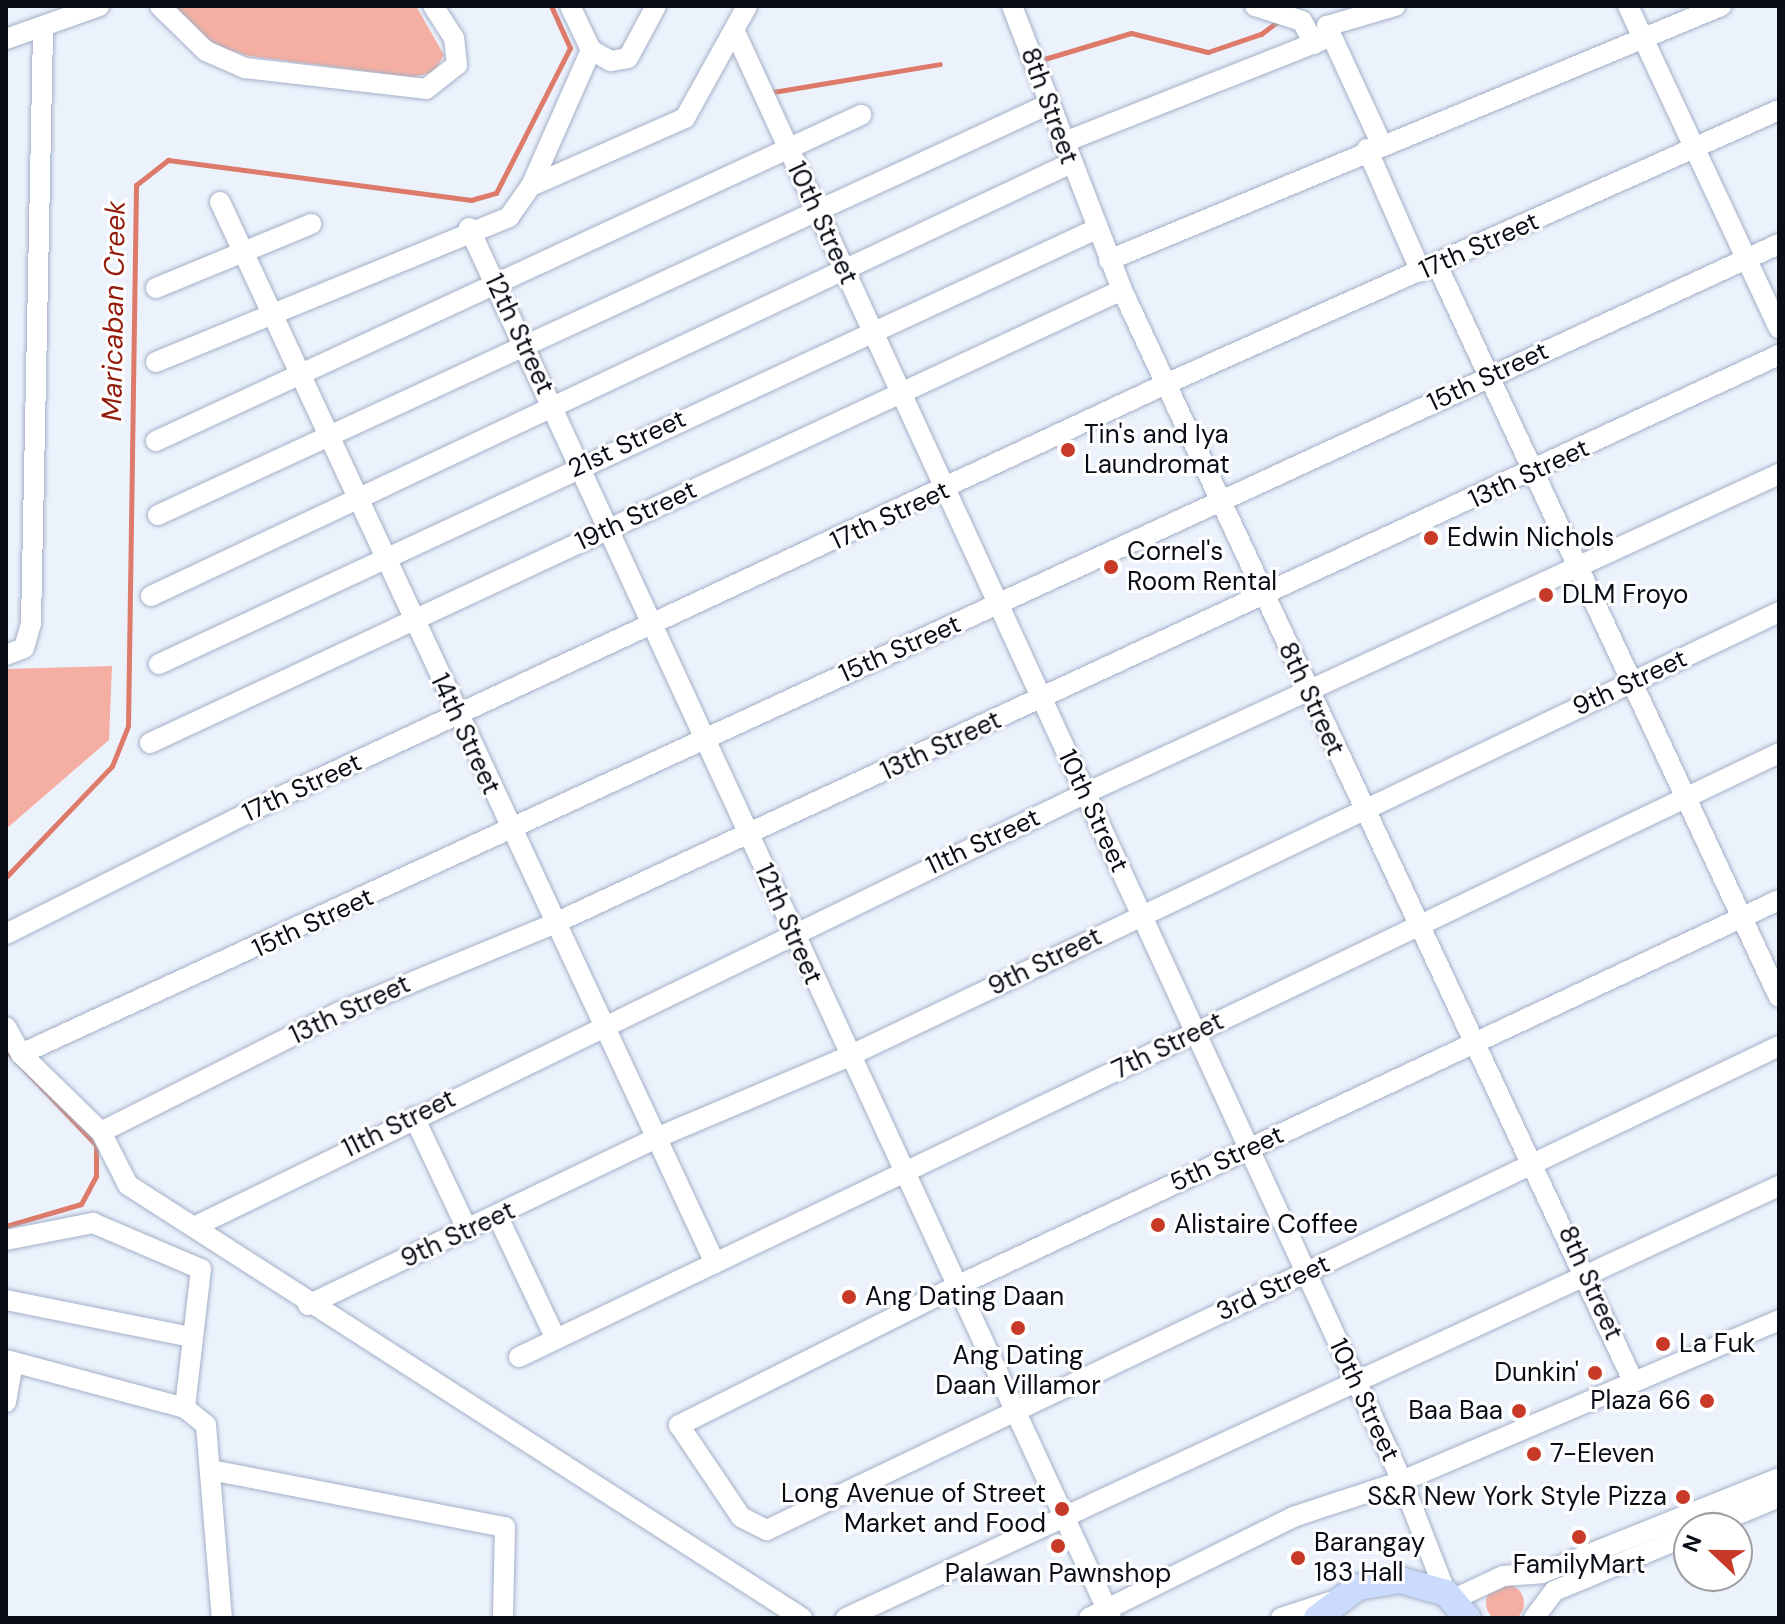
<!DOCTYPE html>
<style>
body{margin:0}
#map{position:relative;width:1785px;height:1624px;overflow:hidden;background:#ecf2fc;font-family:"DM Sans",sans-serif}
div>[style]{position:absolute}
.green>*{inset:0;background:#f5afa2}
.round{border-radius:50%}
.stream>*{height:5px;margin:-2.5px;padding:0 2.5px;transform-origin:2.5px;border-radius:2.5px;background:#dd7a69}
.roads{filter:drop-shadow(0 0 2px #a3b0c8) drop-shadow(0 0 2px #a3b0c8)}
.minor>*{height:20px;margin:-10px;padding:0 10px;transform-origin:10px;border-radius:10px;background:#fff}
.major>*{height:26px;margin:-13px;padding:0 13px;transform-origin:13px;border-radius:13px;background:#cadbfd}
.dots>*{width:22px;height:22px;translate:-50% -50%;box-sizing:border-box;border:4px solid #fff;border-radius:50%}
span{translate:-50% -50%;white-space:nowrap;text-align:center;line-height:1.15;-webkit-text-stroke:6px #fff;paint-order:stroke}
.street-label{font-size:26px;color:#090d15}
.poi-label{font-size:26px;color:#090d15}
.left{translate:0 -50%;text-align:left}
.right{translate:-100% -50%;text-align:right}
.water-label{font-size:28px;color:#921b0b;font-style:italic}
.frame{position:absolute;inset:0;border:8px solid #090d15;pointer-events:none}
.north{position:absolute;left:1673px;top:1512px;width:80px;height:80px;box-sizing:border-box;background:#fff;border:2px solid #9d9ea1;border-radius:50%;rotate:292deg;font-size:22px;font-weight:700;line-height:32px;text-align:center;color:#090d15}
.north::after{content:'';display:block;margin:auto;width:28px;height:36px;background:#c63a27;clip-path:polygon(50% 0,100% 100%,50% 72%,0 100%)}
</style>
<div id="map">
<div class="green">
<div style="clip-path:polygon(172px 6px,416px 6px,444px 55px,434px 72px,413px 77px,249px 56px,209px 44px)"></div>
<div style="clip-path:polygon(112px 666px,109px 740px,6px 829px,6px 669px)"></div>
<div class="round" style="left:1486px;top:1584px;width:38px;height:38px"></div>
</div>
<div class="stream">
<div style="left:1041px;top:60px;width:94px;rotate:-16.7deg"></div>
<div style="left:1131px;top:33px;width:79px;rotate:13.9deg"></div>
<div style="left:1208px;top:52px;width:56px;rotate:-18.8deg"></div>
<div style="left:1261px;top:34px;width:25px;rotate:-37deg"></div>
<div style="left:773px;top:92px;width:169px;rotate:-9.5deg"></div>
<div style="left:6px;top:877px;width:153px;rotate:-46.3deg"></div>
<div style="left:112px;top:766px;width:43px;rotate:-68.2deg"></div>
<div style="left:128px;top:726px;width:541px;rotate:-89.15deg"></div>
<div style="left:136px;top:185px;width:41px;rotate:-38deg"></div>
<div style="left:168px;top:160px;width:306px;rotate:7.5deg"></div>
<div style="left:471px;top:200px;width:26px;rotate:-16deg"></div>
<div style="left:496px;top:193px;width:163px;rotate:-63deg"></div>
<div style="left:570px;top:48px;width:46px;rotate:-114.3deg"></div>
<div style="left:6px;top:1050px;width:131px;rotate:46.5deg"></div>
<div style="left:96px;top:1145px;width:31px;rotate:90deg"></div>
<div style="left:96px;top:1176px;width:32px;rotate:118deg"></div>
<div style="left:81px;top:1204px;width:78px;rotate:163.7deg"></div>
</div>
<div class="roads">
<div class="minor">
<div style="left:160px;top:6px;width:64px;rotate:44.4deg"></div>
<div style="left:206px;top:51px;width:43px;rotate:23.6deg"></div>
<div style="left:245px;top:68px;width:182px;rotate:6.6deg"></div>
<div style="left:426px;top:89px;width:39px;rotate:-38deg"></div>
<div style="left:457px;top:65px;width:27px;rotate:-96deg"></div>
<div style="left:454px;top:38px;width:38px;rotate:-123deg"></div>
<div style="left:1012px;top:6px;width:305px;rotate:68.8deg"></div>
<div style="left:1122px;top:290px;width:1205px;rotate:64.9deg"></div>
<div style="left:1255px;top:6px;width:49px;rotate:17.7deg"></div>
<div style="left:1302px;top:21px;width:26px;rotate:62deg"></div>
<div style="left:1628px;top:6px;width:356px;rotate:64.9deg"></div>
<div style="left:735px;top:32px;width:1595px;rotate:65.28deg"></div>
<div style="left:1402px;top:1481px;width:120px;rotate:68.6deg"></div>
<div style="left:6px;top:39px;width:99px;rotate:-19.5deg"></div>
<div style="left:591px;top:50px;width:23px;rotate:29deg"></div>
<div style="left:611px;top:61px;width:17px;rotate:-10deg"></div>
<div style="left:628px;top:58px;width:59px;rotate:-61.7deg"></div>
<div style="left:1062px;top:143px;width:288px;rotate:-21.6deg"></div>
<div style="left:1381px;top:143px;width:129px;rotate:-114.8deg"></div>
<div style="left:1327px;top:26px;width:71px;rotate:-16.4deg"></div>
<div style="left:1367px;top:149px;width:134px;rotate:66.3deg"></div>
<div style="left:531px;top:186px;width:168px;rotate:-23.8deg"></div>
<div style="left:685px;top:118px;width:128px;rotate:-61deg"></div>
<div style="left:220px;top:202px;width:1171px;rotate:64.99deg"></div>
<div style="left:469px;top:228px;width:1531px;rotate:65.21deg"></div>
<div style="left:1109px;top:260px;width:663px;rotate:-22.54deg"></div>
<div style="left:1437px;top:265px;width:808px;rotate:64.96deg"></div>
<div style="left:156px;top:288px;width:168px;rotate:-22.4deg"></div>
<div style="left:156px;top:362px;width:382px;rotate:-22.3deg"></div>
<div style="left:509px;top:217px;width:38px;rotate:-55deg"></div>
<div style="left:531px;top:186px;width:149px;rotate:-66.2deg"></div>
<div style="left:591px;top:50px;width:49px;rotate:-115.5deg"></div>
<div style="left:156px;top:441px;width:777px;rotate:-24.82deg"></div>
<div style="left:158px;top:515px;width:981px;rotate:-24.76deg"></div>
<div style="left:151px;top:596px;width:1015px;rotate:-25.2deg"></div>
<div style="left:6px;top:655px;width:19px;rotate:-21deg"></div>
<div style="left:24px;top:648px;width:25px;rotate:-74deg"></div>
<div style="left:31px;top:624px;width:595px;rotate:-88.84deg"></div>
<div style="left:159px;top:664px;width:1033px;rotate:-24.9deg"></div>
<div style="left:150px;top:743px;width:1072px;rotate:-24.99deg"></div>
<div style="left:1779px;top:900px;width:908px;rotate:154.85deg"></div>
<div style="left:957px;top:1286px;width:311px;rotate:153.4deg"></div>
<div style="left:679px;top:1425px;width:111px;rotate:56deg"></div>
<div style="left:741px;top:1517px;width:29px;rotate:27deg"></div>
<div style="left:767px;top:1530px;width:1122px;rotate:-25.56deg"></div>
<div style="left:6px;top:934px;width:304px;rotate:-26.6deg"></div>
<div style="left:278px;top:798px;width:982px;rotate:-25deg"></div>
<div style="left:1168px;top:383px;width:669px;rotate:-24.08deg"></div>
<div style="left:6px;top:1027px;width:31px;rotate:61deg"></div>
<div style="left:21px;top:1054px;width:112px;rotate:44.3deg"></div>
<div style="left:101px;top:1132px;width:59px;rotate:63deg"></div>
<div style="left:128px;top:1185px;width:801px;rotate:32.72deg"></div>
<div style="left:21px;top:1054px;width:1936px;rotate:-24.74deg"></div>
<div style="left:414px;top:1117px;width:126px;rotate:64.7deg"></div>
<div style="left:101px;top:1132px;width:267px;rotate:-26.7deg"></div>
<div style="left:340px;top:1012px;width:230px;rotate:-22.4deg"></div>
<div style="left:553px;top:924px;width:1352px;rotate:-24.9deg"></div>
<div style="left:498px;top:1217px;width:135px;rotate:64.6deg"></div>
<div style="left:194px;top:1227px;width:992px;rotate:-25.95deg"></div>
<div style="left:1086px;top:793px;width:763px;rotate:-24.72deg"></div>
<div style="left:6px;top:1240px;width:89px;rotate:-11.1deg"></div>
<div style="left:93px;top:1223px;width:117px;rotate:23.1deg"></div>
<div style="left:201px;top:1269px;width:140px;rotate:96.6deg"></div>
<div style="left:6px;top:1300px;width:190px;rotate:11.3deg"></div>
<div style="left:308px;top:1305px;width:384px;rotate:-25.6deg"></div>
<div style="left:654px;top:1139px;width:210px;rotate:-23deg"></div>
<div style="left:847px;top:1057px;width:1033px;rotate:-25.52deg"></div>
<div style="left:519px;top:1357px;width:1397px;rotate:-25.61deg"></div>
<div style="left:6px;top:1360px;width:185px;rotate:15deg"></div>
<div style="left:185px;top:1408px;width:27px;rotate:39deg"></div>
<div style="left:206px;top:1425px;width:194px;rotate:85.3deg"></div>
<div style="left:6px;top:1402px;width:40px;rotate:-80deg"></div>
<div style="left:211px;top:1470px;width:299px;rotate:11deg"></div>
<div style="left:505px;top:1527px;width:91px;rotate:91.3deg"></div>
<div style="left:1705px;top:1528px;width:80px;rotate:-22.7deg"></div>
<div style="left:1454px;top:1599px;width:54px;rotate:-25.1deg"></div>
<div style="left:1503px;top:1576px;width:39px;rotate:-4deg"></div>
<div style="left:1542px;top:1573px;width:255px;rotate:-21.8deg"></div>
<div style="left:846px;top:1618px;width:1028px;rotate:-24.85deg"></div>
<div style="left:1089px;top:1618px;width:228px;rotate:-26.3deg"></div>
<div style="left:1293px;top:1517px;width:115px;rotate:-18.3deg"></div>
<div style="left:1402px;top:1481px;width:410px;rotate:-23.1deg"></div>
<div style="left:1281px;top:1618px;width:58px;rotate:-18.1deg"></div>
<div style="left:1534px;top:1618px;width:34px;rotate:-53deg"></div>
<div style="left:1554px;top:1591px;width:146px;rotate:-22.5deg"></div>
</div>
<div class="major">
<div style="left:1317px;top:1618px;width:51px;rotate:-37.1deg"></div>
<div style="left:1358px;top:1587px;width:43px;rotate:-9.5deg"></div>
<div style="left:1400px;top:1580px;width:48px;rotate:15.8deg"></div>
<div style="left:1446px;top:1593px;width:33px;rotate:49deg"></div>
</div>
</div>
<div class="dots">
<div style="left:1068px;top:450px;background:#c63a27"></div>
<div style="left:1431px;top:538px;background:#c63a27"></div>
<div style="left:1111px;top:567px;background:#c63a27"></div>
<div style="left:1546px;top:595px;background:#c63a27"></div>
<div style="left:1158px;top:1225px;background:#c63a27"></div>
<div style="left:849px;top:1297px;background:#c63a27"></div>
<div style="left:1018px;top:1328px;background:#c63a27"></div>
<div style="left:1663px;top:1344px;background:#c63a27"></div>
<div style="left:1595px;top:1373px;background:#c63a27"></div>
<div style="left:1707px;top:1401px;background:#c63a27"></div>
<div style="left:1519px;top:1411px;background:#c63a27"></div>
<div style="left:1534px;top:1454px;background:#c63a27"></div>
<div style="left:1683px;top:1497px;background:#c63a27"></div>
<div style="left:1062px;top:1509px;background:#c63a27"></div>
<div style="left:1579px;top:1537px;background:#c63a27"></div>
<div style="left:1058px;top:1546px;background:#c63a27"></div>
<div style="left:1298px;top:1558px;background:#c63a27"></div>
</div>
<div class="street-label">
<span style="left:1049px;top:106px;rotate:70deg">8th Street</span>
<span style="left:822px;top:223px;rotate:65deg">10th Street</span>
<span style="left:1479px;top:246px;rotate:-24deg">17th Street</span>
<span style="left:519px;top:334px;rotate:65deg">12th Street</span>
<span style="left:1488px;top:377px;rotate:-25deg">15th Street</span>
<span style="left:627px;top:444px;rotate:-25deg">21st Street</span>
<span style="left:1529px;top:474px;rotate:-25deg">13th Street</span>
<span style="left:636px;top:516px;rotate:-25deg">19th Street</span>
<span style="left:890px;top:516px;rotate:-25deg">17th Street</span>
<span style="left:900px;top:649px;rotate:-24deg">15th Street</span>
<span style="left:1630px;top:683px;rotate:-25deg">9th Street</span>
<span style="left:1311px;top:699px;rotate:65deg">8th Street</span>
<span style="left:465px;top:734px;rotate:65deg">14th Street</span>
<span style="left:941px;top:746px;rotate:-25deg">13th Street</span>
<span style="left:302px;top:788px;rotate:-25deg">17th Street</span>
<span style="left:1093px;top:811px;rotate:65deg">10th Street</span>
<span style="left:983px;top:842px;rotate:-25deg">11th Street</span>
<span style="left:313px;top:923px;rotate:-25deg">15th Street</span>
<span style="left:788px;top:924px;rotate:66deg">12th Street</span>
<span style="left:1045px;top:962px;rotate:-26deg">9th Street</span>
<span style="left:350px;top:1010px;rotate:-25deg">13th Street</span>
<span style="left:1168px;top:1046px;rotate:-26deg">7th Street</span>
<span style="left:399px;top:1124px;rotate:-26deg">11th Street</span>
<span style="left:1227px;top:1159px;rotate:-25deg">5th Street</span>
<span style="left:458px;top:1235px;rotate:-25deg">9th Street</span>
<span style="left:1590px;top:1283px;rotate:66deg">8th Street</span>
<span style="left:1273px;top:1288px;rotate:-25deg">3rd Street</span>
<span style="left:1364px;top:1400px;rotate:65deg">10th Street</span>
</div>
<div class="poi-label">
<span class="left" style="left:1084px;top:450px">Tin's and Iya<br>Laundromat</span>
<span class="left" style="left:1447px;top:538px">Edwin Nichols</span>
<span class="left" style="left:1127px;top:567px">Cornel's<br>Room Rental</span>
<span class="left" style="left:1562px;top:595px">DLM Froyo</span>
<span class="left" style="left:1174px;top:1225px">Alistaire Coffee</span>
<span class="left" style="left:865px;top:1297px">Ang Dating Daan</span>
<span class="left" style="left:1679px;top:1344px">La Fuk</span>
<span style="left:1018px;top:1371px">Ang Dating<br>Daan Villamor</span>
<span class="right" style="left:1579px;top:1373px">Dunkin'</span>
<span class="right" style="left:1691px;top:1401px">Plaza 66</span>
<span class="right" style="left:1503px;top:1411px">Baa Baa</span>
<span class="left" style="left:1550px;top:1454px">7-Eleven</span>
<span class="right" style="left:1046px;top:1509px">Long Avenue of Street<br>Market and Food</span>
<span class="right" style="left:1667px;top:1497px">S&amp;R New York Style Pizza</span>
<span class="left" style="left:1314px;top:1558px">Barangay<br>183 Hall</span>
<span style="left:1579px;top:1565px">FamilyMart</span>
<span style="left:1058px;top:1574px">Palawan Pawnshop</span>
</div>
<div class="water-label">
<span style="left:114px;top:311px;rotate:-89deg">Maricaban Creek</span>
</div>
<div class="frame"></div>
<div class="north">N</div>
</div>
